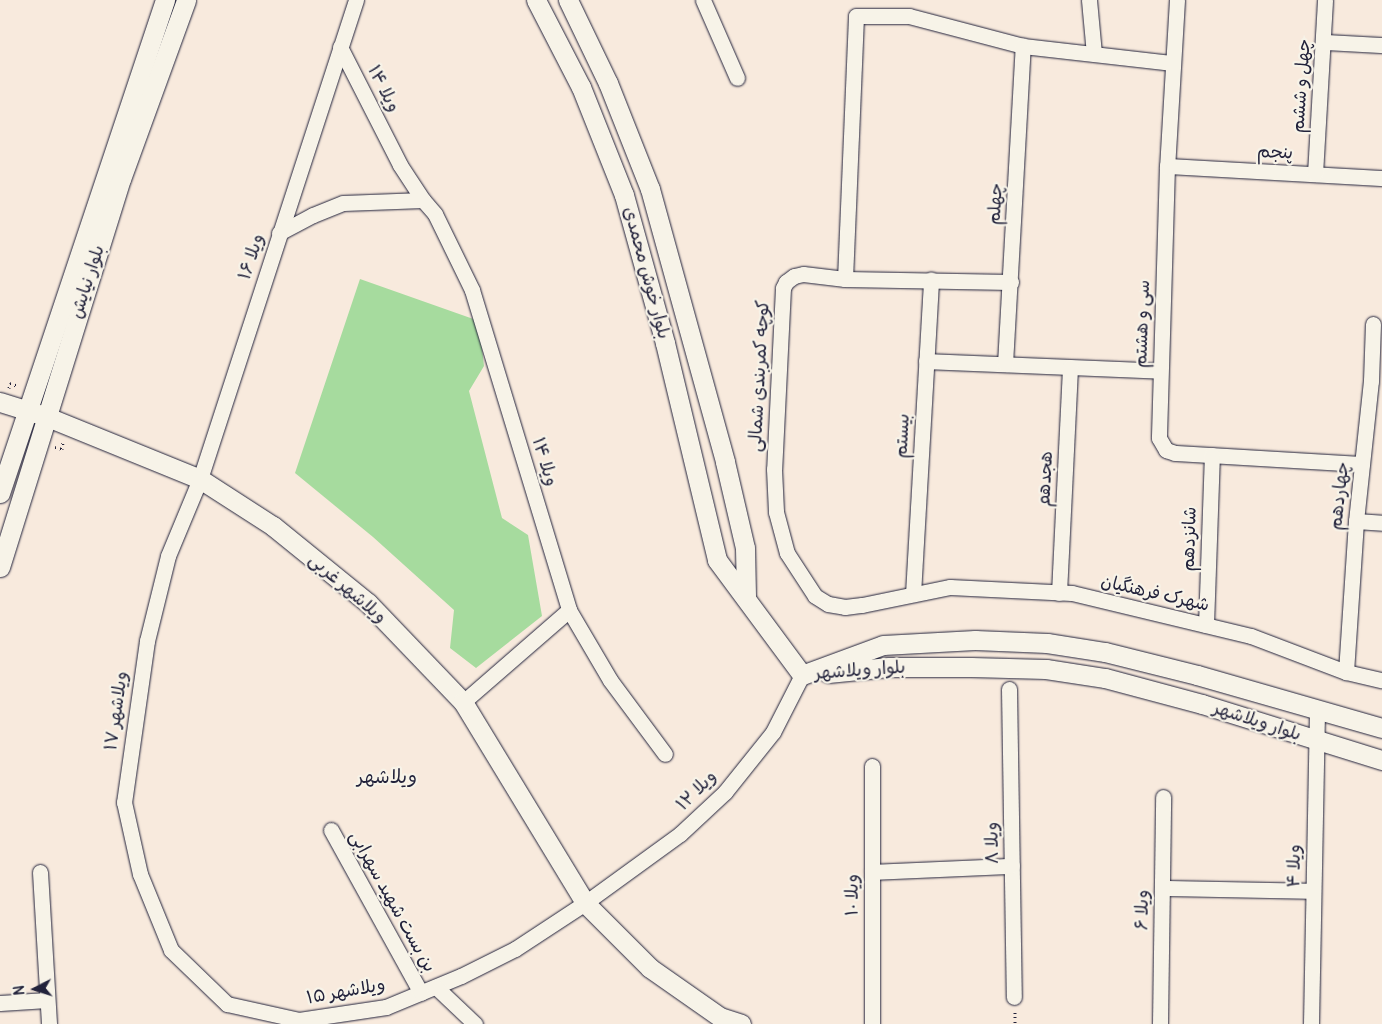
<!DOCTYPE html>
<meta charset="utf-8">
<style>
body{margin:0}
#map{position:relative;width:1382px;height:1024px;overflow:hidden;background:#f8eadd;font-family:Pangolin,"Playpen Sans Arabic",sans-serif}
div>[style]{position:absolute}
.green>*{inset:0;background:#a6db9e}
.path>*{height:3px;margin-top:-1.5px;transform-origin:0;background:repeating-linear-gradient(90deg,#22223b 0 1px,transparent 0 5px)}
.roads{filter:drop-shadow(0 0 1px #22223b) drop-shadow(0 0 1px #22223b)}
.minor>*{height:15px;margin:-7.5px;padding:0 7.5px;transform-origin:7.5px;border-radius:7.5px;background:#f7f3e8}
.tertiary>*{height:19px;margin:-9.5px;padding:0 9.5px;transform-origin:9.5px;border-radius:9.5px;background:#f7f3e8}
span{translate:-50% -50%;white-space:nowrap;text-align:center;line-height:1.15;-webkit-text-stroke:4.5px #f7f3e8;paint-order:stroke}
.street-label{font-size:18px;color:#22223b}
.neighbourhood-label{font-size:19px;color:#22223b}
.north{position:absolute;left:10px;top:964px;width:50px;height:50px;-webkit-text-stroke:4px #f7f3e8;paint-order:stroke;rotate:265deg;font-size:14px;font-weight:700;line-height:20px;text-align:center;color:#22223b}
.north::after{content:'';display:block;margin:auto;width:18px;height:22px;background:#22223b;clip-path:polygon(50% 0,100% 100%,50% 72%,0 100%)}
</style>
<div id="map">
<div class="green">
<div style="clip-path:polygon(360px 279px,479px 321px,484px 366px,469px 391px,502px 518px,528px 535px,542px 616px,476px 668px,450px 648px,454px 610px,373px 537px,295px 473px)"></div>
</div>
<div class="path">
<div style="left:9px;top:388px;width:5px;rotate:-79deg"></div>
<div style="left:10px;top:383px;width:9px;rotate:21deg"></div>
<div style="left:55px;top:447px;width:7px;rotate:16deg"></div>
<div style="left:62px;top:449px;width:7px;rotate:-82deg"></div>
<div style="left:1015px;top:1012px;width:12px;rotate:90deg"></div>
</div>
<div class="roads">
<div class="minor">
<div style="left:356px;top:0;width:504px;rotate:108.04deg"></div>
<div style="left:200px;top:479px;width:83px;rotate:112.6deg"></div>
<div style="left:168px;top:556px;width:88px;rotate:103.9deg"></div>
<div style="left:147px;top:641px;width:163px;rotate:98.1deg"></div>
<div style="left:124px;top:802px;width:74px;rotate:77.5deg"></div>
<div style="left:140px;top:874px;width:82px;rotate:67.8deg"></div>
<div style="left:171px;top:950px;width:78px;rotate:44deg"></div>
<div style="left:227px;top:1004px;width:74px;rotate:12.5deg"></div>
<div style="left:299px;top:1020px;width:88px;rotate:-8.5deg"></div>
<div style="left:386px;top:1007px;width:81px;rotate:-22.5deg"></div>
<div style="left:461px;top:976px;width:60px;rotate:-26.6deg"></div>
<div style="left:515px;top:949px;width:84px;rotate:-33.3deg"></div>
<div style="left:585px;top:903px;width:117px;rotate:-36deg"></div>
<div style="left:680px;top:834px;width:62px;rotate:-43deg"></div>
<div style="left:725px;top:792px;width:77px;rotate:-51.3deg"></div>
<div style="left:773px;top:732px;width:64px;rotate:-63deg"></div>
<div style="left:703px;top:0;width:85px;rotate:66.4deg"></div>
<div style="left:1089px;top:0;width:54px;rotate:84.7deg"></div>
<div style="left:1177px;top:0;width:166px;rotate:93.4deg"></div>
<div style="left:1167px;top:166px;width:272px;rotate:91.7deg"></div>
<div style="left:1159px;top:438px;width:14px;rotate:60deg"></div>
<div style="left:1166px;top:450px;width:9px;rotate:18deg"></div>
<div style="left:1175px;top:453px;width:187px;rotate:3.4deg"></div>
<div style="left:1324px;top:42px;width:58px;rotate:3deg"></div>
<div style="left:340px;top:47px;width:132px;rotate:63deg"></div>
<div style="left:400px;top:165px;width:42px;rotate:56.7deg"></div>
<div style="left:423px;top:200px;width:18px;rotate:49deg"></div>
<div style="left:435px;top:214px;width:85px;rotate:64deg"></div>
<div style="left:472px;top:290px;width:334px;rotate:73.1deg"></div>
<div style="left:569px;top:610px;width:140px;rotate:139deg"></div>
<div style="left:1167px;top:166px;width:215px;rotate:3.2deg"></div>
<div style="left:1315px;top:174px;width:174px;rotate:-86.7deg"></div>
<div style="left:279px;top:233px;width:38px;rotate:-28deg"></div>
<div style="left:313px;top:215px;width:32px;rotate:-22deg"></div>
<div style="left:343px;top:203px;width:80px;rotate:-2.1deg"></div>
<div style="left:845px;top:279px;width:263px;rotate:-87.6deg"></div>
<div style="left:856px;top:16px;width:53px"></div>
<div style="left:909px;top:16px;width:118px;rotate:14.7deg"></div>
<div style="left:1023px;top:46px;width:151px;rotate:6.5deg"></div>
<div style="left:1011px;top:282px;width:166px;rotate:-179deg"></div>
<div style="left:845px;top:279px;width:42px;rotate:-173.2deg"></div>
<div style="left:803px;top:274px;width:9px;rotate:167deg"></div>
<div style="left:794px;top:276px;width:10px;rotate:143deg"></div>
<div style="left:786px;top:282px;width:7px;rotate:117deg"></div>
<div style="left:783px;top:288px;width:181px;rotate:92.8deg"></div>
<div style="left:774px;top:469px;width:43px;rotate:87.3deg"></div>
<div style="left:776px;top:512px;width:42px;rotate:75deg"></div>
<div style="left:787px;top:553px;width:51px;rotate:56.9deg"></div>
<div style="left:815px;top:596px;width:15px;rotate:32deg"></div>
<div style="left:828px;top:604px;width:17px;rotate:10deg"></div>
<div style="left:845px;top:607px;width:17px;rotate:-7deg"></div>
<div style="left:862px;top:605px;width:90px;rotate:-11.6deg"></div>
<div style="left:950px;top:587px;width:122px;rotate:2.8deg"></div>
<div style="left:1072px;top:593px;width:184px;rotate:13.5deg"></div>
<div style="left:1251px;top:636px;width:102px;rotate:20.8deg"></div>
<div style="left:1346px;top:672px;width:37px;rotate:13deg"></div>
<div style="left:926px;top:361px;width:234px;rotate:2.4deg"></div>
<div style="left:1005px;top:364px;width:319px;rotate:-86.8deg"></div>
<div style="left:1356px;top:521px;width:26px;rotate:4deg"></div>
<div style="left:1059px;top:593px;width:226px;rotate:-87.2deg"></div>
<div style="left:913px;top:594px;width:315px;rotate:-86.7deg"></div>
<div style="left:569px;top:610px;width:81px;rotate:59.6deg"></div>
<div style="left:610px;top:680px;width:92px;rotate:53.4deg"></div>
<div style="left:1206px;top:625px;width:170px;rotate:-88deg"></div>
<div style="left:1346px;top:672px;width:151px;rotate:-86.2deg"></div>
<div style="left:1356px;top:521px;width:141px;rotate:-83.9deg"></div>
<div style="left:1371px;top:381px;width:57px;rotate:-88deg"></div>
<div style="left:1009px;top:689px;width:308px;rotate:89.1deg"></div>
<div style="left:331px;top:830px;width:186px;rotate:61.1deg"></div>
<div style="left:40px;top:872px;width:152px;rotate:86.6deg"></div>
<div style="left:872px;top:872px;width:140px;rotate:-2.5deg"></div>
<div style="left:1162px;top:888px;width:151px;rotate:1.1deg"></div>
<div style="left:436px;top:987px;width:54px;rotate:43.5deg"></div>
<div style="left:0;top:1003px;width:47px;rotate:-3.7deg"></div>
<div style="left:872px;top:1024px;width:258px;rotate:-90deg"></div>
<div style="left:1160px;top:1024px;width:227px;rotate:-89.2deg"></div>
<div style="left:1311px;top:1024px;width:314px;rotate:-88.9deg"></div>
</div>
<div class="tertiary">
<div style="left:536px;top:0;width:98px;rotate:62.7deg"></div>
<div style="left:581px;top:87px;width:116px;rotate:68.3deg"></div>
<div style="left:624px;top:195px;width:154px;rotate:74.5deg"></div>
<div style="left:665px;top:343px;width:223px;rotate:76.5deg"></div>
<div style="left:717px;top:560px;width:143px;rotate:53.5deg"></div>
<div style="left:568px;top:0;width:92px;rotate:64.3deg"></div>
<div style="left:608px;top:83px;width:114px;rotate:68.4deg"></div>
<div style="left:650px;top:189px;width:283px;rotate:74.6deg"></div>
<div style="left:725px;top:462px;width:88px;rotate:76.9deg"></div>
<div style="left:745px;top:548px;width:49px;rotate:88.8deg"></div>
<div style="left:0;top:402px;width:47px;rotate:17.3deg"></div>
<div style="left:45px;top:416px;width:167px;rotate:22.1deg"></div>
<div style="left:200px;top:479px;width:87px;rotate:32.8deg"></div>
<div style="left:273px;top:526px;width:122px;rotate:39deg"></div>
<div style="left:368px;top:603px;width:137px;rotate:46.2deg"></div>
<div style="left:463px;top:702px;width:235px;rotate:58.7deg"></div>
<div style="left:585px;top:903px;width:92px;rotate:45deg"></div>
<div style="left:650px;top:968px;width:85px;rotate:35deg"></div>
<div style="left:720px;top:1017px;width:22px;rotate:18deg"></div>
<div style="left:0;top:493px;width:520px;rotate:-71.5deg"></div>
<div style="left:0;top:567px;width:406px;rotate:-72.7deg"></div>
<div style="left:121px;top:179px;width:190px;rotate:-70deg"></div>
<div style="left:828px;top:673px;width:61px;rotate:-5.6deg"></div>
<div style="left:889px;top:667px;width:82px"></div>
<div style="left:971px;top:667px;width:75px;rotate:1.5deg"></div>
<div style="left:1046px;top:669px;width:60px;rotate:8.7deg"></div>
<div style="left:1105px;top:678px;width:100px;rotate:15deg"></div>
<div style="left:1202px;top:704px;width:189px;rotate:17.3deg"></div>
<div style="left:802px;top:675px;width:86px;rotate:-20.3deg"></div>
<div style="left:883px;top:645px;width:92px;rotate:-3.1deg"></div>
<div style="left:975px;top:640px;width:72px;rotate:2.4deg"></div>
<div style="left:1047px;top:643px;width:59px;rotate:8.8deg"></div>
<div style="left:1105px;top:652px;width:95px;rotate:14deg"></div>
<div style="left:1197px;top:675px;width:192px;rotate:16deg"></div>
</div>
</div>
<div class="street-label">
<span style="left:1302px;top:86px;rotate:-86deg">چهل و ششم</span>
<span style="left:383px;top:89px;rotate:63deg">۱۴ ویلا</span>
<span style="left:1275px;top:153px;rotate:3deg">پنجم</span>
<span style="left:996px;top:204px;rotate:-87deg">چهلم</span>
<span style="left:252px;top:257px;rotate:-72deg">۱۶ ویلا</span>
<span style="left:646px;top:273px;rotate:75deg">بلوار خوش محمدی</span>
<span style="left:88px;top:282px;rotate:-72deg">بلوار نیایش</span>
<span style="left:1143px;top:324px;rotate:-88deg">سی و هشتم</span>
<span style="left:760px;top:376px;rotate:-87deg">کوچه کمربندی شمالی</span>
<span style="left:903px;top:436px;rotate:-87deg">بیستم</span>
<span style="left:544px;top:462px;rotate:73deg">۱۴ ویلا</span>
<span style="left:1046px;top:479px;rotate:-87deg">هجدهم</span>
<span style="left:1340px;top:496px;rotate:-84deg">چهاردهم</span>
<span style="left:1190px;top:539px;rotate:-88deg">شانزدهم</span>
<span style="left:347px;top:589px;rotate:41deg">ویلاشهر غربی</span>
<span style="left:1155px;top:594px;rotate:13deg">شهرک فرهنگیان</span>
<span style="left:860px;top:671px;rotate:-4deg">بلوار ویلاشهر</span>
<span style="left:117px;top:711px;rotate:-82deg">ویلاشهر ۱۷</span>
<span style="left:1257px;top:722px;rotate:18deg">بلوار ویلاشهر</span>
<span style="left:697px;top:791px;rotate:-45deg">ویلا ۱۲</span>
<span style="left:993px;top:843px;rotate:-91deg">ویلا ۸</span>
<span style="left:1295px;top:866px;rotate:-89deg">۴ ویلا</span>
<span style="left:853px;top:895px;rotate:-90deg">۱۰ ویلا</span>
<span style="left:392px;top:902px;rotate:61deg">بن بست شهید سهرابی</span>
<span style="left:1143px;top:910px;rotate:-89deg">۶ ویلا</span>
<span style="left:346px;top:992px;rotate:-10deg">ویلاشهر ۱۵</span>
</div>
<div class="neighbourhood-label">
<span style="left:387px;top:778px">ویلاشهر</span>
</div>
<div class="north">N</div>
</div>
